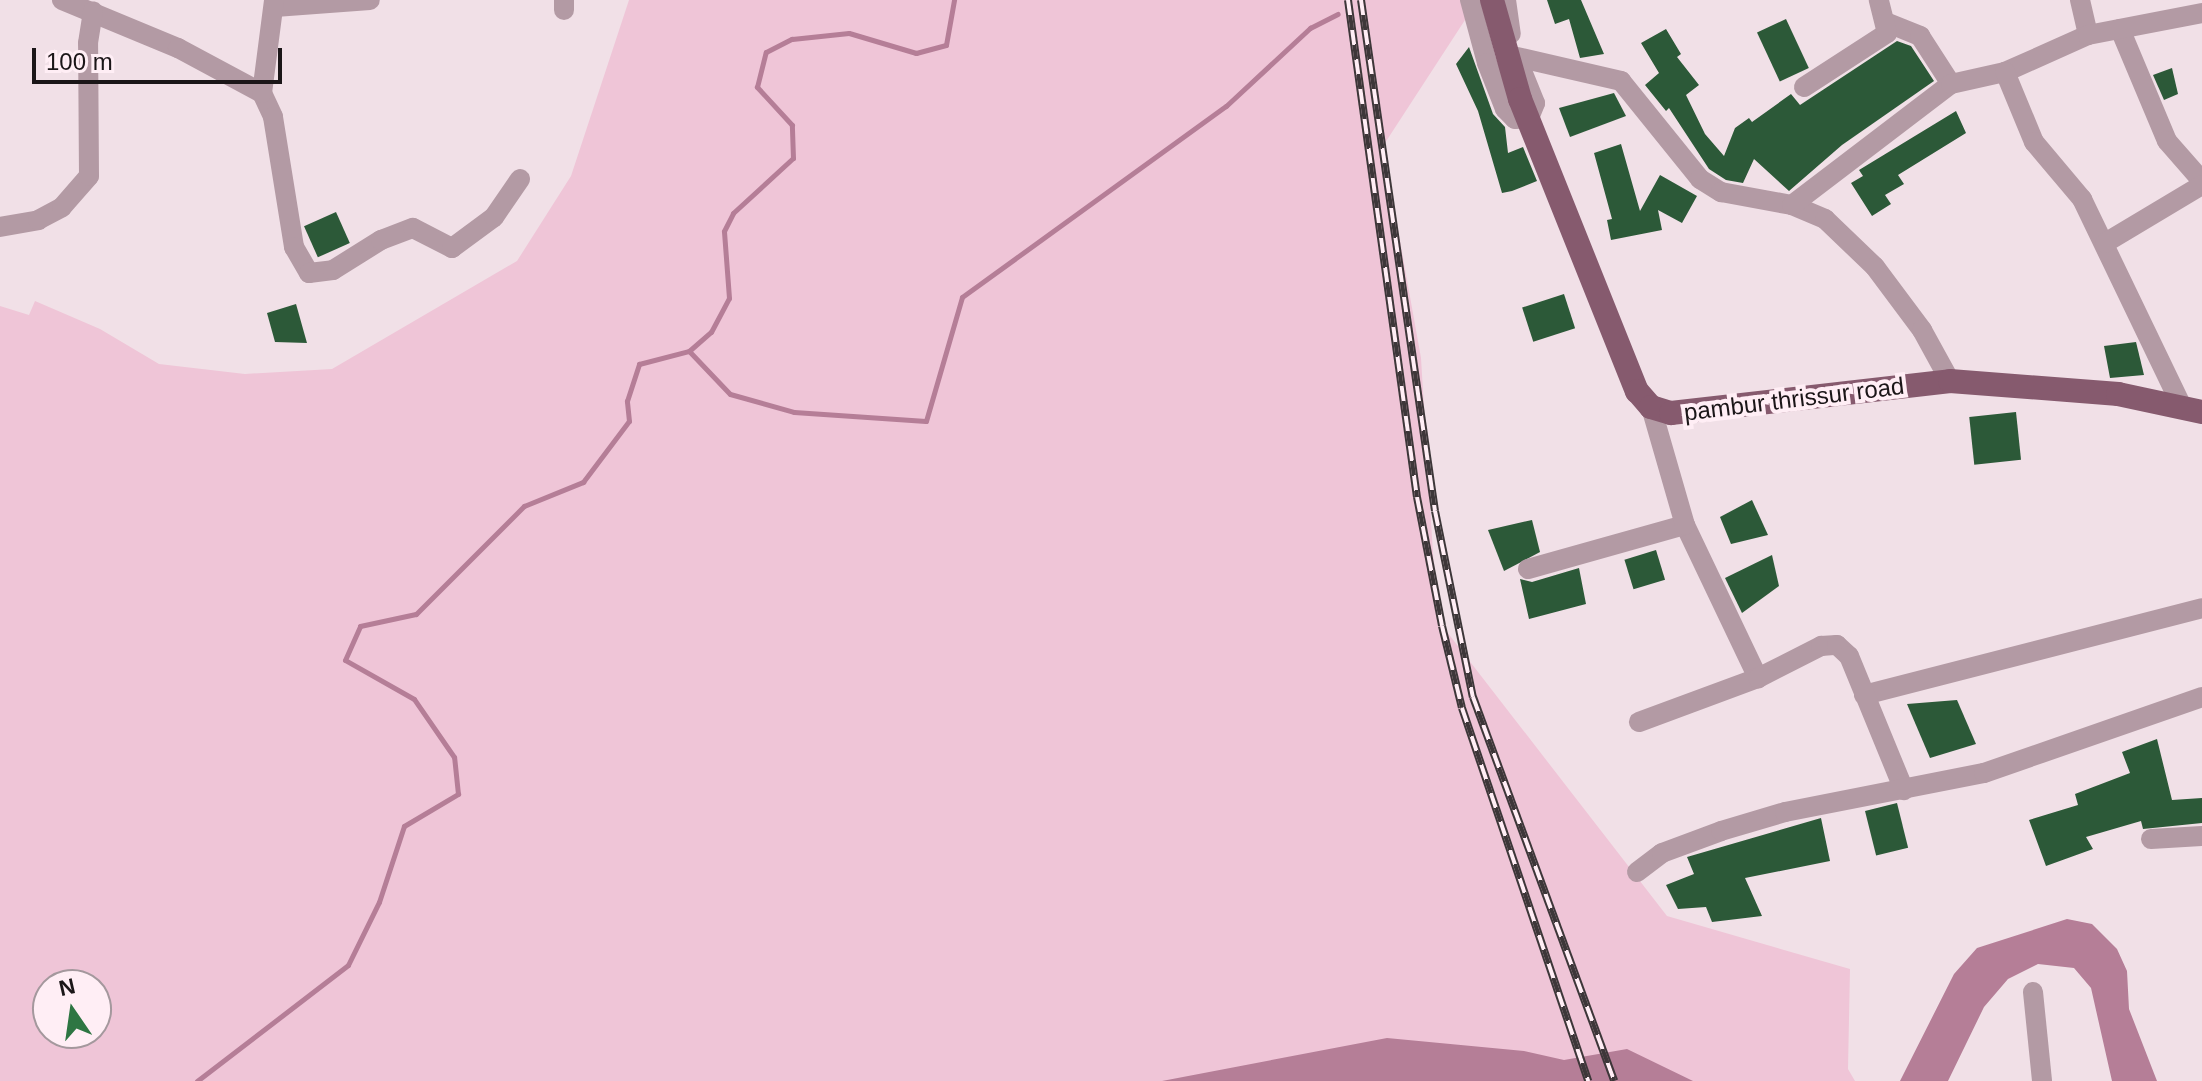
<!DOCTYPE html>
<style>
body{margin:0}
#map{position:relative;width:2202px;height:1081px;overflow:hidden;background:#f1e0e7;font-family:Helvetica,sans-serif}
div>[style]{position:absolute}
.green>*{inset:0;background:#efc5d7}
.water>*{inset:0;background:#b57e97}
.stream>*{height:5px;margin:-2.5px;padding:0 2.5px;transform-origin:2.5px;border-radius:2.5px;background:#b57e97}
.building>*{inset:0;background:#2c5938;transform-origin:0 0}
.minor>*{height:20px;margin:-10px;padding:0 10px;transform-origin:10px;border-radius:10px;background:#b39aa4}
.major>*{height:24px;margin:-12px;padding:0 12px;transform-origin:12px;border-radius:12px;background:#865a6e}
.rail>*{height:8px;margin-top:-4px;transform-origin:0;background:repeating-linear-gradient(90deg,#ffeef5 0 15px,#3d3739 0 30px);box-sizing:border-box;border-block:2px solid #3d3739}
span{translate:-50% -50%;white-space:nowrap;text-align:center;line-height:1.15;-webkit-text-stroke:8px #ffeef5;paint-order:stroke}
.street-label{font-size:24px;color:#1b1618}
.north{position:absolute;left:32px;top:969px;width:80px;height:80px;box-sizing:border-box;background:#ffeef5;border:2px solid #a4989d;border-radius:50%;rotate:347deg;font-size:22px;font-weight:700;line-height:32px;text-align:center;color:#1b1618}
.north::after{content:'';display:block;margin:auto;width:28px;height:36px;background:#2e7643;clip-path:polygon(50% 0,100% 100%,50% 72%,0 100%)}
.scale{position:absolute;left:32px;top:48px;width:250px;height:36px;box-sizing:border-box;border:4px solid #1b1618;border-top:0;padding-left:10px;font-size:24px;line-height:28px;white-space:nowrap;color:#1b1618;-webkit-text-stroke:6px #ffeef5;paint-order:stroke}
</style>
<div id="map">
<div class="green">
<div style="clip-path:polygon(evenodd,629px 0,1478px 0,1383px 146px,1421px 358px,1437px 619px,1667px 916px,1850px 969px,1848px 1069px,1855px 1081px,0 1081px,0 306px,29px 315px,35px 301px,100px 329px,159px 364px,245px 374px,332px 369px,517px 261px,571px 176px,629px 0,48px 985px,96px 985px,96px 1033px,48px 1033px,48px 985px)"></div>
</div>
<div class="water">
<div style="clip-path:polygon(2067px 919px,2092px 924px,2117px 949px,2127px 971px,2129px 1009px,2157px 1081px,2112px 1081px,2091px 988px,2074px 968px,2038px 964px,2008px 979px,1984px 1007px,1948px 1081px,1900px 1081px,1954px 974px,1977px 948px)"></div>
<div style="clip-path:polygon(1387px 1038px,1524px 1051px,1564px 1060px,1627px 1049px,1693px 1081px,1162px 1081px)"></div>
</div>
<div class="stream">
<div style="left:689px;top:351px;width:59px;rotate:46.4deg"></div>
<div style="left:730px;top:394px;width:66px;rotate:15.7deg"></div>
<div style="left:794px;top:412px;width:132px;rotate:3.9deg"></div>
<div style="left:926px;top:421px;width:129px;rotate:-73.8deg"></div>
<div style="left:962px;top:297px;width:326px;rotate:-35.9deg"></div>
<div style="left:1226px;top:106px;width:115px;rotate:-42.9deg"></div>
<div style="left:1310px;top:28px;width:31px;rotate:-27deg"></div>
<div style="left:197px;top:1081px;width:190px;rotate:-37.5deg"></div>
<div style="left:348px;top:965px;width:70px;rotate:-63.8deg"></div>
<div style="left:379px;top:902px;width:80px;rotate:-71.8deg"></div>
<div style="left:404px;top:826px;width:63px;rotate:-30.7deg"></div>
<div style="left:458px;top:794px;width:37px;rotate:-96deg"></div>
<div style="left:454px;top:757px;width:70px;rotate:-124.6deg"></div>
<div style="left:414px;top:699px;width:79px;rotate:-150.5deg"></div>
<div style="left:345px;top:660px;width:37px;rotate:-66deg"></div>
<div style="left:360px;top:626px;width:57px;rotate:-12.1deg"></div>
<div style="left:416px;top:614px;width:153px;rotate:-45deg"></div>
<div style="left:524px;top:506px;width:64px;rotate:-22.1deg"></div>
<div style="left:583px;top:482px;width:76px;rotate:-53deg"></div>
<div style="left:629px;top:421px;width:20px;rotate:-96deg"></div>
<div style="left:627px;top:401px;width:39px;rotate:-72deg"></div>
<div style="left:639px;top:364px;width:52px;rotate:-14.6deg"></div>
<div style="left:689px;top:351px;width:29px;rotate:-41deg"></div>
<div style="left:711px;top:332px;width:38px;rotate:-62deg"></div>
<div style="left:729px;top:298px;width:67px;rotate:-94.3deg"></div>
<div style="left:724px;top:231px;width:20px;rotate:-63deg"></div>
<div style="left:733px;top:213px;width:81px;rotate:-42.5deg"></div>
<div style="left:793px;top:158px;width:33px;rotate:-92deg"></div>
<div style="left:792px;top:125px;width:52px;rotate:-132.6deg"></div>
<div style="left:757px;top:87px;width:36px;rotate:-76deg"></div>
<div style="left:766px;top:52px;width:29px;rotate:-27deg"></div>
<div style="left:792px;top:39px;width:57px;rotate:-6deg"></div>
<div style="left:849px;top:33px;width:70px;rotate:16.6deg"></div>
<div style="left:916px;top:53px;width:31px;rotate:-15deg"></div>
<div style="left:946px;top:45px;width:46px;rotate:-79.9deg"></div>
</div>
<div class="building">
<div style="clip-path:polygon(1547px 0,1581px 0,1604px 54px,1580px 58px,1569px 19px,1555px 24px)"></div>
<div style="left:1786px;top:19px;width:54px;height:32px;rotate:65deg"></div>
<div style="clip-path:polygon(1666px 29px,1681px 54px,1677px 57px,1699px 85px,1686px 95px,1705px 134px,1724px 156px,1735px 128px,1749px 118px,1752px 122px,1791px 94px,1800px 105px,1897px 41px,1911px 46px,1934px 81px,1842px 145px,1789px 191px,1754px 159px,1743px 183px,1726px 180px,1709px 169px,1669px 108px,1666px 111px,1645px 85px,1659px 73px,1641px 43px)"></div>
<div style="clip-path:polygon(1469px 47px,1493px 114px,1505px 127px,1508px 153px,1523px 147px,1537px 181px,1512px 191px,1502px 193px,1478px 111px,1456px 64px)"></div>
<div style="clip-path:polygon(2172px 68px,2178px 94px,2164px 100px,2153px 75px)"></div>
<div style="clip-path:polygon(1614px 93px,1626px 116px,1570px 137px,1559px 108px)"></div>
<div style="clip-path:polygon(1956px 111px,1966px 133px,1898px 175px,1904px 184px,1885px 195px,1891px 204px,1872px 216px,1851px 183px,1863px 176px,1859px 170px)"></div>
<div style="clip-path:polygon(1621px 144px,1640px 211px,1660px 175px,1697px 196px,1682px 223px,1658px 210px,1662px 230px,1611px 240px,1607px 220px,1612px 219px,1594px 153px)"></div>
<div style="left:336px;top:212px;width:34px;height:35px;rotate:66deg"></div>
<div style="left:1564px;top:294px;width:36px;height:44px;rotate:72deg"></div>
<div style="clip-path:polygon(296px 304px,307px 343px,275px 342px,267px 313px)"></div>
<div style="clip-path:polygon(2136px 342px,2144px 375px,2110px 378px,2104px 346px)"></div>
<div style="left:2016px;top:412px;width:48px;height:47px;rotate:84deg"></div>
<div style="clip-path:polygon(1752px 500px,1768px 535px,1731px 544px,1720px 517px)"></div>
<div style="clip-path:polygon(1532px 520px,1540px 552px,1504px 571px,1488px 530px)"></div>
<div style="left:1656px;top:550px;width:31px;height:33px;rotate:73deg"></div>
<div style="clip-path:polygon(1772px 555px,1779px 586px,1742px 613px,1725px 578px)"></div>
<div style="clip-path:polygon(1579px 568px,1586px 604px,1529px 619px,1520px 579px,1532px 582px)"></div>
<div style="clip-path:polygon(1957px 700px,1976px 744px,1930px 758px,1907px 704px)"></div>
<div style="clip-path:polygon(2157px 739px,2172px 800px,2202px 798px,2202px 823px,2143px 829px,2141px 821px,2086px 837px,2093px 849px,2046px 866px,2029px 820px,2078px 805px,2075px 794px,2130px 773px,2122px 752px)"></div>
<div style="left:1897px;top:803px;width:46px;height:33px;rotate:76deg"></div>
<div style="clip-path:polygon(1821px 818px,1830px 861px,1745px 878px,1762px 916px,1712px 922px,1706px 907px,1678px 909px,1666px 885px,1694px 874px,1687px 857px)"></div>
</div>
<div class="minor">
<div style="left:62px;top:0;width:126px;rotate:22.5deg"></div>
<div style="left:178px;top:48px;width:95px;rotate:28.2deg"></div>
<div style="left:262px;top:93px;width:26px;rotate:65deg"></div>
<div style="left:273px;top:117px;width:132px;rotate:80.8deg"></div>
<div style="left:294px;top:247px;width:30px;rotate:60deg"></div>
<div style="left:309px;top:273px;width:24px;rotate:-7deg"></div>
<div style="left:333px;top:270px;width:57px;rotate:-32deg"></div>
<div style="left:381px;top:240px;width:34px;rotate:-21deg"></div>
<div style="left:413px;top:228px;width:44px;rotate:27.1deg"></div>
<div style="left:452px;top:248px;width:52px;rotate:-36.4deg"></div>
<div style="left:494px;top:217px;width:46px;rotate:-55.6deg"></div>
<div style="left:564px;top:0;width:10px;rotate:90deg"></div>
<div style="left:1470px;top:0;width:65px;rotate:74.9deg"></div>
<div style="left:1487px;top:63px;width:49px;rotate:68.6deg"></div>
<div style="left:1505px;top:109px;width:14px;rotate:45deg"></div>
<div style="left:1515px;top:119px;width:14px;rotate:-4deg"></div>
<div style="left:1529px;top:118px;width:16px;rotate:-68deg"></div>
<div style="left:1535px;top:103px;width:37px;rotate:-112deg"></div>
<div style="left:1506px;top:0;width:34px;rotate:82deg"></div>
<div style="left:2080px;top:0;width:36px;rotate:77deg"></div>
<div style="left:275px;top:7px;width:95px;rotate:-4.2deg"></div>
<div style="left:1888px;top:23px;width:35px;rotate:22deg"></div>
<div style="left:1920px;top:36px;width:57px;rotate:57.1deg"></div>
<div style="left:2120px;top:29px;width:121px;rotate:67.2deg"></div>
<div style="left:2167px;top:141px;width:53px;rotate:48.8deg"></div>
<div style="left:1517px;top:57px;width:107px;rotate:13deg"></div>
<div style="left:1621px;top:81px;width:126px;rotate:51.1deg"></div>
<div style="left:1700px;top:179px;width:25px;rotate:32deg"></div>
<div style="left:1721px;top:192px;width:72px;rotate:10.4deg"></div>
<div style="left:1792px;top:205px;width:36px;rotate:23deg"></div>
<div style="left:1825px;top:219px;width:69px;rotate:43.8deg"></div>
<div style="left:1875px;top:267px;width:79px;rotate:53.3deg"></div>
<div style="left:1922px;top:330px;width:58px;rotate:61.2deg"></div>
<div style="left:2005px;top:72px;width:91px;rotate:-24deg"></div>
<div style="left:2088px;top:35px;width:116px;rotate:-10.9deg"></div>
<div style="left:1804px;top:87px;width:99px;rotate:-33deg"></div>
<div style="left:1887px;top:33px;width:34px;rotate:-104deg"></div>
<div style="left:262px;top:93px;width:94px;rotate:-82.6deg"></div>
<div style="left:1792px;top:205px;width:200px;rotate:-37.3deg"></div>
<div style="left:1951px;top:84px;width:55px;rotate:-12.5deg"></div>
<div style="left:2005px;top:72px;width:76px;rotate:67.5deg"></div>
<div style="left:2034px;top:142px;width:75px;rotate:49.9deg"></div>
<div style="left:2082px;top:199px;width:226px;rotate:64.3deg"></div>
<div style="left:0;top:227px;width:39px;rotate:-10deg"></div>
<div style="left:38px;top:220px;width:27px;rotate:-28deg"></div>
<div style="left:62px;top:207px;width:41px;rotate:-48.9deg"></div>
<div style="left:89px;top:176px;width:133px;rotate:-90.4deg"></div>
<div style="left:88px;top:43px;width:32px;rotate:-81deg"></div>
<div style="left:2105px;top:243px;width:113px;rotate:-30.9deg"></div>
<div style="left:1685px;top:525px;width:170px;rotate:64.5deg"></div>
<div style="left:1528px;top:569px;width:163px;rotate:-15.7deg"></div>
<div style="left:1685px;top:525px;width:123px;rotate:-106.1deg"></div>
<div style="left:1864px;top:695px;width:349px;rotate:-14.4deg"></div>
<div style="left:1639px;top:722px;width:127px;rotate:-20.3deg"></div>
<div style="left:1758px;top:678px;width:71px;rotate:-26.9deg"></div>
<div style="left:1821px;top:646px;width:16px;rotate:-4deg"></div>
<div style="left:1837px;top:645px;width:16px;rotate:43deg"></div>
<div style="left:1849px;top:656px;width:145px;rotate:67.7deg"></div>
<div style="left:2151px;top:839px;width:51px;rotate:-3.4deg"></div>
<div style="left:1637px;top:872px;width:31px;rotate:-37deg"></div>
<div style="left:1662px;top:853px;width:63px;rotate:-20.4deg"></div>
<div style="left:1721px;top:831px;width:67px;rotate:-16.5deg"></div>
<div style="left:1785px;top:812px;width:203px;rotate:-11.1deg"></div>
<div style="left:1984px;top:773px;width:231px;rotate:-19.2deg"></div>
<div style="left:2033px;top:992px;width:89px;rotate:84.2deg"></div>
</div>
<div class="major">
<div style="left:1492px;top:0;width:103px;rotate:74.2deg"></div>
<div style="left:1520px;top:99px;width:315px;rotate:68.2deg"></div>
<div style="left:1637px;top:391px;width:21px;rotate:49deg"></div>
<div style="left:1651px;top:407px;width:21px;rotate:17deg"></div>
<div style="left:1671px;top:413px;width:281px;rotate:-6.5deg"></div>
<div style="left:1950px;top:381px;width:169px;rotate:4.4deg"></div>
<div style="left:2118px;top:394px;width:86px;rotate:12.1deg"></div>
</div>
<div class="rail">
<div style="left:1348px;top:0;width:502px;rotate:82.1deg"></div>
<div style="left:1417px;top:497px;width:131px;rotate:79deg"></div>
<div style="left:1442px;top:626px;width:84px;rotate:76.3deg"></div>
<div style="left:1462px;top:708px;width:394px;rotate:71.3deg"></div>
<div style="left:1361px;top:0;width:516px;rotate:81.76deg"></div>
<div style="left:1435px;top:511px;width:190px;rotate:78.5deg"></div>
<div style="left:1473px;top:697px;width:409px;rotate:69.8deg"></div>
</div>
<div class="street-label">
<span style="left:1794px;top:399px;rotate:-7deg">pambur thrissur road</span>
</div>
<div class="north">N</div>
<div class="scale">100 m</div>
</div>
